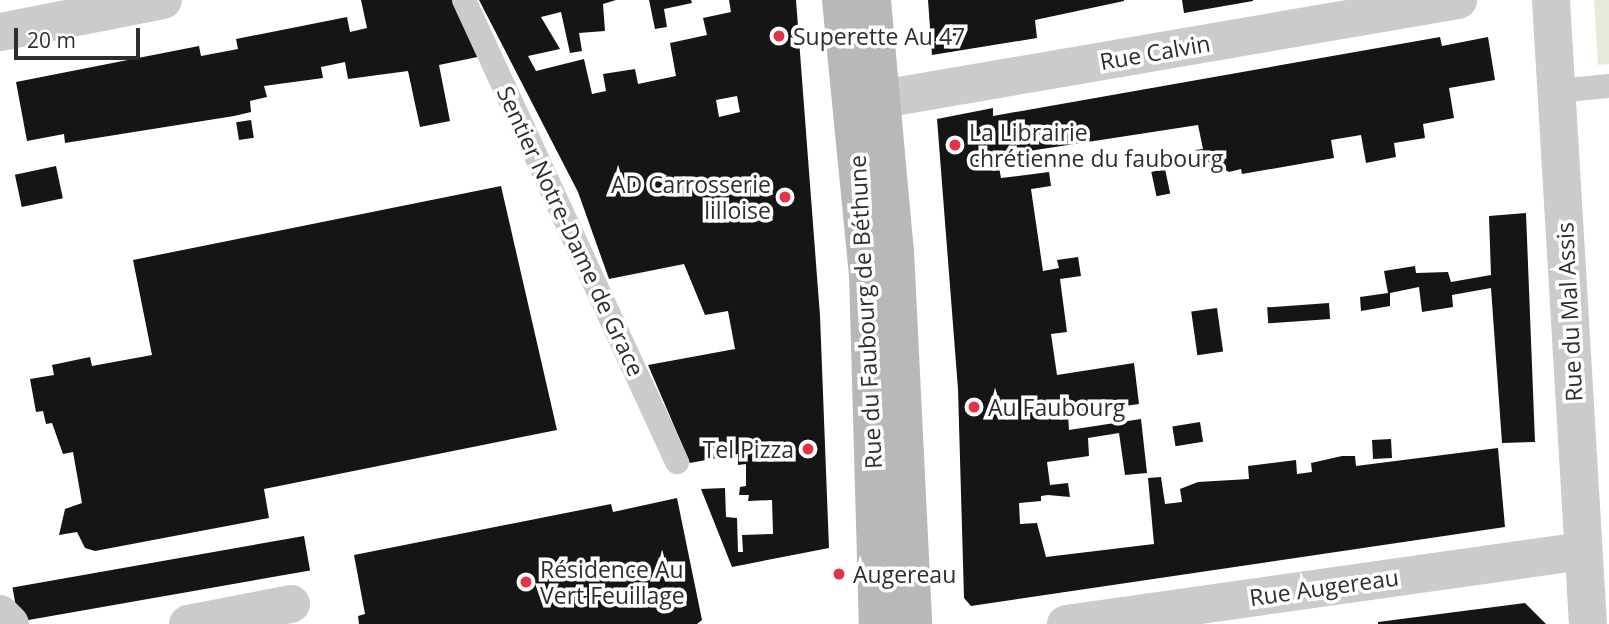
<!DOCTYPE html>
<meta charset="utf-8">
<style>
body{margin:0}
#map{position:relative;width:1609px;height:624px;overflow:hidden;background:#fff;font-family:"Open Sans",sans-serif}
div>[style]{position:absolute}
.green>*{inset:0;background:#e4ebdc}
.building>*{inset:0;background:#151515;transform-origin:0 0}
.lane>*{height:24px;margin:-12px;padding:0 12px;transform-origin:12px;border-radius:12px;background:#cbcbcb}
.street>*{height:38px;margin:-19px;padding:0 19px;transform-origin:19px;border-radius:19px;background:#cbcbcb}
.secondary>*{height:38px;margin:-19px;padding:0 19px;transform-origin:19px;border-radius:19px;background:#b8b8b8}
.dots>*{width:19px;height:19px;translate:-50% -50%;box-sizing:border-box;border:4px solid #fff;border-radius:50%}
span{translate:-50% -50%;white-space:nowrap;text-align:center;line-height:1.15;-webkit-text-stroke:7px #fff;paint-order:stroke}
.poi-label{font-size:23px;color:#2e2e2e}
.left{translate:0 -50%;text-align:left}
.right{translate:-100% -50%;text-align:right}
.street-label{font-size:23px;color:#2e2e2e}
.scale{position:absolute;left:14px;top:28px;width:126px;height:32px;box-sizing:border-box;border:4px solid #2e2e2e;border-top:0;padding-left:9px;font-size:21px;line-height:24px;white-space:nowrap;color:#2e2e2e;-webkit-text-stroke:5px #fff;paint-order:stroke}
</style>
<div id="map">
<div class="green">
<div style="clip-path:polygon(1594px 0,1609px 0,1609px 64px,1598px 65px)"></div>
</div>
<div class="building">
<div style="clip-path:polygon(361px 0,459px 0,487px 55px,439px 65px,450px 121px,420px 127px,408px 71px,348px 79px,345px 62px,321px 67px,323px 78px,264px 86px,267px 97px,250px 101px,251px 112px,234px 116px,65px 143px,64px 134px,27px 141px,16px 82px,199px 46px,201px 56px,238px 49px,236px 39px,347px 17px,350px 32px,367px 28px)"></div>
<div style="clip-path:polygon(evenodd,479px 0,616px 0,603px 4px,605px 31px,579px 33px,582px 51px,570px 53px,561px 12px,541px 17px,560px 49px,528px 56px,536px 71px,584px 59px,592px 94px,606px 91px,603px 74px,635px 69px,638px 84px,676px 76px,670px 43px,707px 35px,703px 18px,731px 12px,729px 0,796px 0,820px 316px,829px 548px,732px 567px,701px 489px,725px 488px,726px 517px,737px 518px,738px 552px,743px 552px,742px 535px,773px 534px,772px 500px,748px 501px,749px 495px,739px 495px,740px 487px,746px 486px,746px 464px,738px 465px,738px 454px,690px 463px,648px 365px,735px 349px,728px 311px,705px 315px,684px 264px,609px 279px,578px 192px,479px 0,737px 96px,740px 112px,719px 117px,716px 100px,737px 96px)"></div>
<div style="clip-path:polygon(649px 0,691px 0,692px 3px,664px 9px,667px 27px,655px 29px)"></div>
<div style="clip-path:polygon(928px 0,1124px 0,1124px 1px,1035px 20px,1037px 38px,932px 55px)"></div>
<div style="clip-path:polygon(1182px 0,1253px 0,1253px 1px,1184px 13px)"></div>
<div style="clip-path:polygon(1440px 37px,1442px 46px,1488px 37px,1495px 80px,1449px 88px,1454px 118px,1423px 124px,1425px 138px,1394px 143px,1396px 157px,1366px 163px,1361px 135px,1331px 140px,1334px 158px,1242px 174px,1241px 169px,1229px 172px,1212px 162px,1198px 165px,1195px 150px,1203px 149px,1198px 125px,997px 156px,1001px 178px,1049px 172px,1051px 186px,1031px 189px,1043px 271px,1059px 268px,1057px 260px,1078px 257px,1081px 276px,1060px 279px,1067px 332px,1051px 334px,1057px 375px,1134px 363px,1139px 404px,1068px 414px,1069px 430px,1141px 419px,1147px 473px,1125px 475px,1119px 433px,1088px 438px,1089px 456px,1047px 462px,1050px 485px,1068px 483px,1070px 497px,1048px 495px,1041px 496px,1041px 501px,1019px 503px,1020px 524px,1037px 523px,1046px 557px,1154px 544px,1148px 478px,1161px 477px,1165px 504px,1182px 502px,1180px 489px,1198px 482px,1249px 479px,1248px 466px,1296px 460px,1297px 474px,1312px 472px,1311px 463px,1342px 456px,1355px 456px,1356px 466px,1498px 448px,1505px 527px,971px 606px,964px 598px,958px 389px,937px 119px,993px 108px,993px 116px)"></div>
<div style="left:251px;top:120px;width:18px;height:15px;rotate:81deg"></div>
<div style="left:56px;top:166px;width:33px;height:42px;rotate:78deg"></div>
<div style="left:1165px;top:169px;width:25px;height:14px;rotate:78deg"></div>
<div style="clip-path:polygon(501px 186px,557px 430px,264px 489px,269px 518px,95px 551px,85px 548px,77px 532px,59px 535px,65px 509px,82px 503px,73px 452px,63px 454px,52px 423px,46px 424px,43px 411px,36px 412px,30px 379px,54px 375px,52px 365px,90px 357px,92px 366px,152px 355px,133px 260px)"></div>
<div style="clip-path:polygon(1526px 213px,1535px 442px,1502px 443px,1491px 288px,1452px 295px,1453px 307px,1422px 312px,1419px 287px,1390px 293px,1390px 306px,1361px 311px,1360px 297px,1388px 293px,1384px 271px,1415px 266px,1416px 273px,1448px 272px,1451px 282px,1491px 275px,1489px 216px)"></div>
<div style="left:1329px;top:303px;width:16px;height:62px;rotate:86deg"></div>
<div style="left:1217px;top:308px;width:44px;height:26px;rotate:82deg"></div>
<div style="left:1200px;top:422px;width:20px;height:28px;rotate:81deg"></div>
<div style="left:1391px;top:439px;width:19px;height:19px;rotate:87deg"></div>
<div style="clip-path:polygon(677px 498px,702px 620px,697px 624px,359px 624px,358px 616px,365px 614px,354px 555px,611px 504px,613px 512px)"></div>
<div style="left:304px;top:536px;width:35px;height:296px;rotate:80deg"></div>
<div style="clip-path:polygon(1525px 603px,1546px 624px,1378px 624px,1378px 622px)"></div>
</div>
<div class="lane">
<div style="left:464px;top:0;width:509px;rotate:65.25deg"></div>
<div style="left:1557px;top:91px;width:52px;rotate:-5.5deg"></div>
</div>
<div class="street">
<div style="left:1551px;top:0;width:625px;rotate:86.61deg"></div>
<div style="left:0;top:32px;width:166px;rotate:-11.1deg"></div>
<div style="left:853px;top:104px;width:614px;rotate:-9.75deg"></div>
<div style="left:0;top:614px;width:14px;rotate:45deg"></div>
<div style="left:188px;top:624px;width:105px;rotate:-11deg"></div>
<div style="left:1066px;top:624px;width:522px;rotate:-8.04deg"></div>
</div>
<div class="secondary">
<div style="left:841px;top:0;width:274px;rotate:84.4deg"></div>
<div style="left:868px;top:273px;width:351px;rotate:88.4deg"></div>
<div style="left:872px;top:0;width:252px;rotate:84.8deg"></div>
<div style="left:895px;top:251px;width:373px;rotate:87.2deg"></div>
</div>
<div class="dots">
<div style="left:779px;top:36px;background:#e13446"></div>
<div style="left:955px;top:145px;background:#e13446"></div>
<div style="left:785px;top:197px;background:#e13446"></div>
<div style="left:974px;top:407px;background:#e13446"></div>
<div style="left:808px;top:449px;background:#e13446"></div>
<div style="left:839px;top:574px;background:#e13446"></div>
<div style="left:526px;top:582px;background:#e13446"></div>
</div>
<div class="poi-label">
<span class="left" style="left:793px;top:36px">Superette Au 47</span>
<span class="left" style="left:969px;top:145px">La Librairie<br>chrétienne du faubourg</span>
<span class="right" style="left:771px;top:197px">AD Carrosserie<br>lilloise</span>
<span class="left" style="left:988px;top:407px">Au Faubourg</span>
<span class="right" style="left:794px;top:449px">Tel Pizza</span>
<span class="left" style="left:540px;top:582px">Résidence Au<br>Vert Feuillage</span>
<span class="left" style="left:853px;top:574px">Augereau</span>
</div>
<div class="street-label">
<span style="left:1155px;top:52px;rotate:-10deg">Rue Calvin</span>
<span style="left:571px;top:231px;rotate:65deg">Sentier Notre-Dame de Grace</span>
<span style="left:865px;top:312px;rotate:-93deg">Rue du Faubourg de Béthune</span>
<span style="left:1569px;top:312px;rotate:-93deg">Rue du Mal Assis</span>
<span style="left:1324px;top:587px;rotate:-8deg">Rue Augereau</span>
</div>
<div class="scale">20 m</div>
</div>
